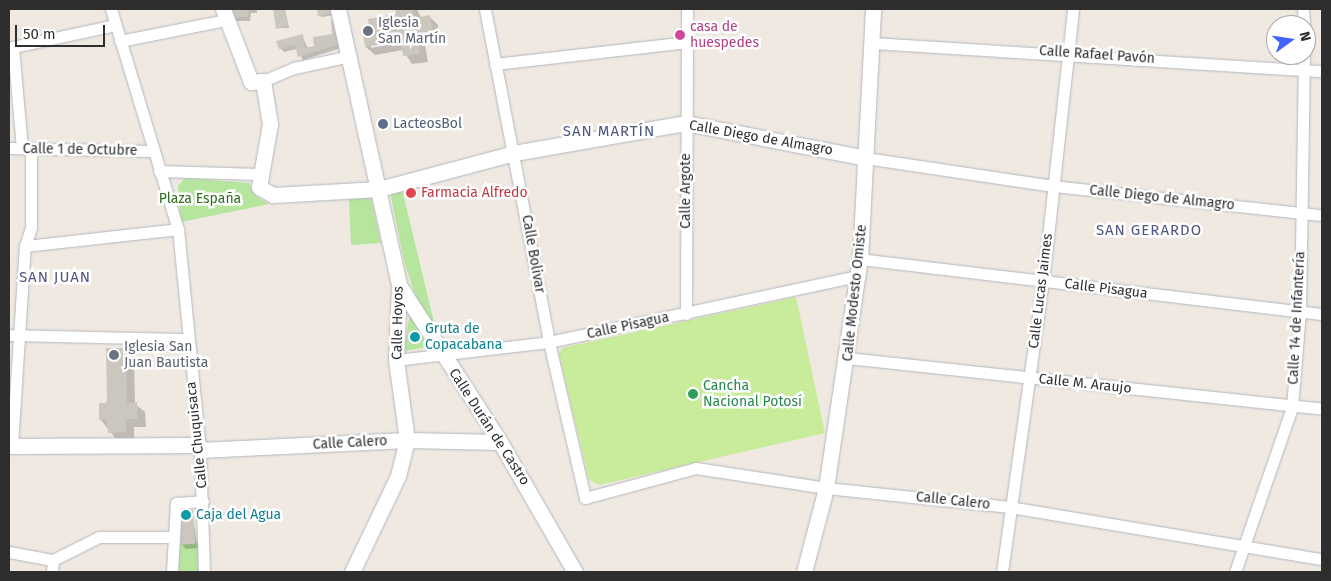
<!DOCTYPE html>
<meta charset="utf-8">
<style>
body{margin:0}
#map{position:relative;width:1331px;height:581px;overflow:hidden;background:#efe9e1;font-family:"Fira Sans",sans-serif}
div>[style]{position:absolute}
.green>*{inset:0;background:#b6e59e;transform-origin:0 0}
.pitch>*{inset:0;background:#c9ec9a}
.shadow>*{inset:0;background:#0003}
.building>*{inset:0;background:#cbc7bf;transform-origin:0 0}
.roads{filter:drop-shadow(0 0 1px #b4b7c1) drop-shadow(0 0 1px #b4b7c1)}
.street>*{height:11px;margin:-5.5px;padding:0 5.5px;transform-origin:5.5px;border-radius:5.5px;background:#fff}
.secondary>*{height:15px;margin:-7.5px;padding:0 7.5px;transform-origin:7.5px;border-radius:7.5px;background:#fff}
.dots>*{width:14px;height:14px;translate:-50% -50%;box-sizing:border-box;border:2px solid #fff;border-radius:50%}
span{translate:-50% -50%;white-space:nowrap;text-align:center;line-height:1.15;-webkit-text-stroke:5px #fff;paint-order:stroke}
.worship-label{font-size:14px;color:#5b616d}
.left{translate:0 -50%;text-align:left}
.hotel-label{font-size:14px;color:#b23c85}
.street-label{font-size:14px;color:#2e2e2e}
.service-label{font-size:14px;color:#4e5e75}
.health-label{font-size:14px;color:#be3a42}
.park-label{font-size:14px;color:#2c6e1b}
.culture-label{font-size:14px;color:#0d838f}
.leisure-label{font-size:14px;color:#27864d}
.neighbourhood-label{font-size:15px;color:#4d5680;letter-spacing:1px}
.frame{position:absolute;inset:0;border:10px solid #2e2e2e;pointer-events:none}
.north{position:absolute;left:1266px;top:15px;width:50px;height:50px;box-sizing:border-box;background:#fff;border:1px solid #ababab;border-radius:50%;rotate:76deg;font-size:14px;font-weight:700;line-height:20px;text-align:center;color:#2e2e2e}
.north::after{content:'';display:block;margin:auto;width:18px;height:22px;background:#4264fb;clip-path:polygon(50% 0,100% 100%,50% 72%,0 100%)}
.scale{position:absolute;left:15px;top:25px;width:90px;height:22px;box-sizing:border-box;border:2px solid #2e2e2e;border-top:0;padding-left:6px;font-size:15px;line-height:18px;white-space:nowrap;color:#2e2e2e;-webkit-text-stroke:4px #fff;paint-order:stroke}
</style>
<div id="map">
<div class="green">
<div style="clip-path:polygon(185px 178px,249px 183px,256px 196px,269px 204px,181px 222px,178px 186px)"></div>
<div style="clip-path:polygon(402px 189px,436px 331px,417px 301px,404px 261px,390px 192px)"></div>
<div style="clip-path:polygon(371px 198px,381px 243px,351px 245px,349px 199px)"></div>
<div style="clip-path:polygon(410px 313px,428px 347px,404px 351px)"></div>
<div style="left:198px;top:543px;width:29px;height:20px;rotate:90deg"></div>
</div>
<div class="pitch">
<div style="clip-path:polygon(796px 297px,825px 433px,599px 485px,589px 480px,559px 354px,562px 348px)"></div>
</div>
<div class="shadow">
<div style="clip-path:polygon(232px 9px,257px 9px,257px 13px,251px 13px,250px 21px,236px 21px)"></div>
<div style="clip-path:polygon(274px 9px,285px 9px,289px 28px,277px 28px)"></div>
<div style="clip-path:polygon(318px 9px,335px 9px,336px 15px,321px 17px)"></div>
<div style="clip-path:polygon(evenodd,396px 9px,417px 9px,421px 18px,430px 17px,438px 25px,441px 42px,425px 45px,428px 62px,412px 64px,403px 50px,375px 55px,366px 47px,371px 28px,397px 15px,396px 9px,406px 39px,407px 41px,371px 48px,371px 45px,406px 39px)"></div>
<div style="clip-path:polygon(302px 36px,308px 48px,315px 47px,315px 38px,347px 46px,303px 60px,297px 49px,284px 52px,280px 48px)"></div>
<div style="clip-path:polygon(126px 349px,134px 357px,135px 404px,145px 412px,146px 427px,134px 427px,134px 440px,117px 440px,100px 419px)"></div>
<div style="clip-path:polygon(192px 511px,198px 548px,186px 549px,182px 545px)"></div>
</div>
<div class="building">
<div style="left:231px;top:9px;width:17px;height:8px"></div>
<div style="clip-path:polygon(273px 9px,285px 9px,288px 26px,276px 29px)"></div>
<div style="clip-path:polygon(317px 9px,334px 9px,335px 13px,318px 16px)"></div>
<div style="clip-path:polygon(395px 9px,413px 9px,415px 18px,430px 15px,433px 34px,417px 36px,420px 54px,403px 56px,400px 41px,365px 47px,362px 28px,369px 27px,368px 19px,396px 14px)"></div>
<div style="clip-path:polygon(339px 17px,343px 43px,298px 57px,295px 45px,279px 49px,276px 41px,303px 34px,305px 48px,314px 46px,313px 37px,332px 34px,331px 20px)"></div>
<div style="clip-path:polygon(106px 348px,126px 348px,127px 403px,137px 402px,138px 419px,126px 419px,126px 432px,108px 433px,107px 420px,99px 420px,99px 403px,107px 403px)"></div>
<div style="left:193px;top:510px;width:34px;height:14px;rotate:87deg"></div>
</div>
<div class="roads">
<div class="street">
<div style="left:111px;top:9px;width:230px;rotate:73.1deg"></div>
<div style="left:178px;top:229px;width:222px;rotate:84.3deg"></div>
<div style="left:200px;top:450px;width:122px;rotate:88.1deg"></div>
<div style="left:485px;top:9px;width:339px;rotate:79.1deg"></div>
<div style="left:549px;top:342px;width:160px;rotate:77deg"></div>
<div style="left:585px;top:498px;width:115px;rotate:-15.1deg"></div>
<div style="left:696px;top:468px;width:132px;rotate:8.7deg"></div>
<div style="left:826px;top:488px;width:185px;rotate:5.9deg"></div>
<div style="left:1010px;top:507px;width:316px;rotate:9.5deg"></div>
<div style="left:1303px;top:9px;width:16px;rotate:86deg"></div>
<div style="left:120px;top:41px;width:107px;rotate:-11.3deg"></div>
<div style="left:872px;top:43px;width:451px;rotate:3.6deg"></div>
<div style="left:495px;top:64px;width:194px;rotate:-6.5deg"></div>
<div style="left:263px;top:81px;width:34px;rotate:-23deg"></div>
<div style="left:294px;top:68px;width:57px;rotate:-12.1deg"></div>
<div style="left:9px;top:148px;width:143px;rotate:1.2deg"></div>
<div style="left:22px;top:148px;width:101px;rotate:-95.1deg"></div>
<div style="left:13px;top:47px;width:104px;rotate:-12.2deg"></div>
<div style="left:866px;top:158px;width:189px;rotate:8.5deg"></div>
<div style="left:1053px;top:186px;width:271px;rotate:6.2deg"></div>
<div style="left:159px;top:171px;width:100px;rotate:1.7deg"></div>
<div style="left:25px;top:246px;width:154px;rotate:-6.3deg"></div>
<div style="left:860px;top:259px;width:465px;rotate:6.8deg"></div>
<div style="left:686px;top:314px;width:305px;rotate:-89.8deg"></div>
<div style="left:9px;top:335px;width:178px;rotate:1.3deg"></div>
<div style="left:848px;top:358px;width:477px;rotate:6.1deg"></div>
<div style="left:396px;top:360px;width:154px;rotate:-6.7deg"></div>
<div style="left:549px;top:342px;width:315px;rotate:-12.1deg"></div>
<div style="left:12px;top:445px;width:199px;rotate:-86.3deg"></div>
<div style="left:25px;top:246px;width:20px;rotate:-72deg"></div>
<div style="left:31px;top:227px;width:77px;rotate:-90deg"></div>
<div style="left:9px;top:552px;width:45px;rotate:10.3deg"></div>
<div style="left:52px;top:572px;width:12px;rotate:-85deg"></div>
<div style="left:53px;top:560px;width:51px;rotate:-26.6deg"></div>
<div style="left:99px;top:537px;width:73px"></div>
<div style="left:172px;top:572px;width:69px;rotate:-86.7deg"></div>
<div style="left:176px;top:503px;width:27px;rotate:-4deg"></div>
<div style="left:1002px;top:572px;width:293px;rotate:-82deg"></div>
<div style="left:1043px;top:282px;width:275px;rotate:-83.7deg"></div>
<div style="left:1235px;top:572px;width:175px;rotate:-70.9deg"></div>
<div style="left:1292px;top:407px;width:95px;rotate:-85.2deg"></div>
<div style="left:1300px;top:312px;width:257px;rotate:-89.1deg"></div>
</div>
<div class="secondary">
<div style="left:223px;top:9px;width:78px;rotate:69deg"></div>
<div style="left:251px;top:82px;width:12px;rotate:-5deg"></div>
<div style="left:263px;top:81px;width:44px;rotate:80.8deg"></div>
<div style="left:270px;top:124px;width:64px;rotate:99.9deg"></div>
<div style="left:259px;top:187px;width:16px;rotate:30deg"></div>
<div style="left:273px;top:195px;width:106px;rotate:-3.2deg"></div>
<div style="left:379px;top:189px;width:140px;rotate:-14.9deg"></div>
<div style="left:514px;top:153px;width:175px;rotate:-9.9deg"></div>
<div style="left:686px;top:123px;width:183px;rotate:11deg"></div>
<div style="left:338px;top:9px;width:283px;rotate:77.5deg"></div>
<div style="left:399px;top:285px;width:75px;rotate:92.3deg"></div>
<div style="left:396px;top:360px;width:81px;rotate:82.2deg"></div>
<div style="left:407px;top:440px;width:37px;rotate:104deg"></div>
<div style="left:398px;top:476px;width:106px;rotate:115.6deg"></div>
<div style="left:399px;top:285px;width:187px;rotate:57.2deg"></div>
<div style="left:500px;top:442px;width:150px;rotate:60deg"></div>
<div style="left:9px;top:446px;width:190px;rotate:-0.3deg"></div>
<div style="left:200px;top:450px;width:207px;rotate:-2.8deg"></div>
<div style="left:407px;top:440px;width:93px;rotate:1.2deg"></div>
<div style="left:804px;top:572px;width:87px;rotate:-75.3deg"></div>
<div style="left:826px;top:488px;width:232px;rotate:-81.6deg"></div>
<div style="left:860px;top:259px;width:250px;rotate:-87deg"></div>
</div>
</div>
<div class="dots">
<div style="left:368px;top:31px;background:#6b7280"></div>
<div style="left:680px;top:35px;background:#d1479c"></div>
<div style="left:383px;top:124px;background:#5c6f8a"></div>
<div style="left:411px;top:193px;background:#e0444e"></div>
<div style="left:415px;top:337px;background:#0f9aa8"></div>
<div style="left:114px;top:355px;background:#6b7280"></div>
<div style="left:693px;top:394px;background:#2e9e5b"></div>
<div style="left:186px;top:515px;background:#0f9aa8"></div>
</div>
<div class="worship-label">
<span class="left" style="left:378px;top:31px">Iglesia<br>San Martín</span>
<span class="left" style="left:124px;top:355px">Iglesia San<br>Juan Bautista</span>
</div>
<div class="hotel-label">
<span class="left" style="left:690px;top:35px">casa de<br>huespedes</span>
</div>
<div class="street-label">
<span style="left:1097px;top:55px;rotate:4deg">Calle Rafael Pavón</span>
<span style="left:761px;top:138px;rotate:10deg">Calle Diego de Almagro</span>
<span style="left:80px;top:150px;rotate:1deg">Calle 1 de Octubre</span>
<span style="left:686px;top:191px;rotate:-90deg">Calle Argote</span>
<span style="left:1162px;top:198px;rotate:6deg">Calle Diego de Almagro</span>
<span style="left:533px;top:254px;rotate:80deg">Calle Bolivar</span>
<span style="left:1106px;top:289px;rotate:7deg">Calle Pisagua</span>
<span style="left:1041px;top:291px;rotate:-83deg">Calle Lucas Jaimes</span>
<span style="left:855px;top:293px;rotate:-84deg">Calle Modesto Omiste</span>
<span style="left:1297px;top:318px;rotate:-87deg">Calle 14 de Infantería</span>
<span style="left:398px;top:323px;rotate:-89deg">Calle Hoyos</span>
<span style="left:628px;top:326px;rotate:-12deg">Calle Pisagua</span>
<span style="left:1085px;top:384px;rotate:6deg">Calle M. Araujo</span>
<span style="left:489px;top:427px;rotate:57deg">Calle Durán de Castro</span>
<span style="left:197px;top:435px;rotate:-96deg">Calle Chuquisaca</span>
<span style="left:350px;top:443px;rotate:-3deg">Calle Calero</span>
<span style="left:953px;top:501px;rotate:6deg">Calle Calero</span>
</div>
<div class="service-label">
<span class="left" style="left:393px;top:124px">LacteosBol</span>
</div>
<div class="health-label">
<span class="left" style="left:421px;top:193px">Farmacia Alfredo</span>
</div>
<div class="park-label">
<span style="left:200px;top:199px">Plaza España</span>
</div>
<div class="culture-label">
<span class="left" style="left:425px;top:337px">Gruta de<br>Copacabana</span>
<span class="left" style="left:196px;top:515px">Caja del Agua</span>
</div>
<div class="leisure-label">
<span class="left" style="left:703px;top:394px">Cancha<br>Nacional Potosí</span>
</div>
<div class="neighbourhood-label">
<span style="left:609px;top:132px">SAN MARTÍN</span>
<span style="left:1149px;top:231px">SAN GERARDO</span>
<span style="left:55px;top:278px">SAN JUAN</span>
</div>
<div class="frame"></div>
<div class="north">N</div>
<div class="scale">50 m</div>
</div>
